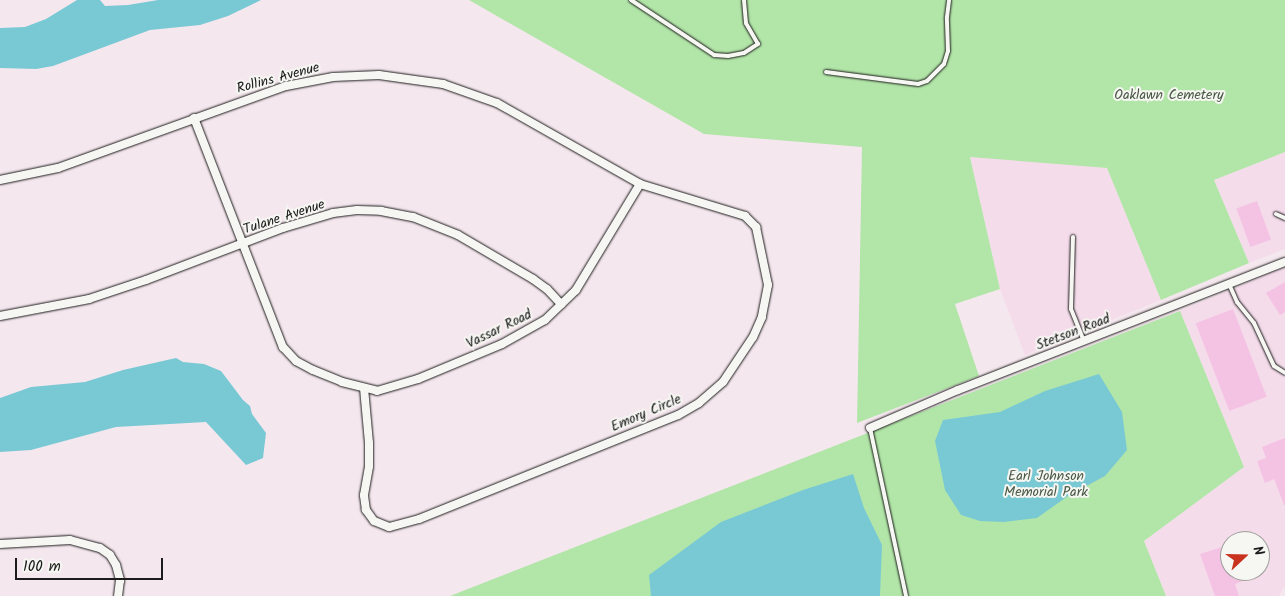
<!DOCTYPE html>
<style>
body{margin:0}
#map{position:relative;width:1285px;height:596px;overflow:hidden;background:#f5e7ee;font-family:Kalam,sans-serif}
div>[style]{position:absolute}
.built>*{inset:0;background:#f5dceb}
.green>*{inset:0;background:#b2e6a8}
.water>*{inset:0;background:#79c9d5}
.building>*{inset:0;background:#f4c3e4;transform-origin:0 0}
.roads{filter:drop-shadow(0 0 1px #1c1c1c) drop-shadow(0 0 1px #1c1c1c)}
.lane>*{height:4px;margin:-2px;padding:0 2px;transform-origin:2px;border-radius:2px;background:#f6f6f2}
.street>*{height:8px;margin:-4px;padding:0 4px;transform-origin:4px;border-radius:4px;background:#f6f6f2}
span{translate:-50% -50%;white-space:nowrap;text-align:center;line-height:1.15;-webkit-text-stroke:4px #f6f6f2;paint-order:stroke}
.street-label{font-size:14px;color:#1c1c1c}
.park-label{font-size:14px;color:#495946}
.north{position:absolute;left:1220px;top:531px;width:50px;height:50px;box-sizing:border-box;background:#f6f6f2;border:1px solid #9f9f9c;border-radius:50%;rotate:69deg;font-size:14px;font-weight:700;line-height:20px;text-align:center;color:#1c1c1c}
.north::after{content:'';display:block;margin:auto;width:18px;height:22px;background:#c8321e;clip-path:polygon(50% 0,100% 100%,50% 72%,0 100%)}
.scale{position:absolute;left:15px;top:558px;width:148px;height:22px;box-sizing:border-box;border:2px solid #1c1c1c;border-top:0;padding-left:6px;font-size:15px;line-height:18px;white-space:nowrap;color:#1c1c1c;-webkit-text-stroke:4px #f6f6f2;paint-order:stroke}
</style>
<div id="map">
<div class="built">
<div style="clip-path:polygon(1285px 152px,1285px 249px,1249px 263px,1214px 180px)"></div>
<div style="clip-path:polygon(970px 156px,1107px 168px,1161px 300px,1025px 355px,1000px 289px)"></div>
<div style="clip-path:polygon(evenodd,1285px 267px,1285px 586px,1279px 596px,1166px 596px,1144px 541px,1244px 467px,1180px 311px,1285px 267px,1230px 541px,1260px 541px,1260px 571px,1230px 571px,1230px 541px)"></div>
</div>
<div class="green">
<div style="clip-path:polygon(469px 0,1285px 0,1285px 152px,1214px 180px,1249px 263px,1161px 300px,1107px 168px,970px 157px,1000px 289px,955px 304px,979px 376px,857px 423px,862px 147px,704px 134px)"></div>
<div style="clip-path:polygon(1180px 311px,1244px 467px,1144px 541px,1166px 596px,450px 596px)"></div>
</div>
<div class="water">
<div style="clip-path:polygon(77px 0,100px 0,105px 6px,128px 5px,158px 0,261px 0,228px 16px,200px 25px,150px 30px,53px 66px,36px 69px,0 68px,0 28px,25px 27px,46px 19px)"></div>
<div style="clip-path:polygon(176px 358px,183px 362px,204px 364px,221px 371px,243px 400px,250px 406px,252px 414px,266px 433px,263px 458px,246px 465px,206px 422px,116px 427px,31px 450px,0 452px,0 398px,31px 387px,85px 382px,123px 370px)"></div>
<div style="clip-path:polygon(1099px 374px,1122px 412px,1127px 450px,1105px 476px,1068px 496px,1037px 518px,1004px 522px,980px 521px,961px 515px,945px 490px,935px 441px,943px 420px,1000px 412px,1045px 391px)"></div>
<div style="clip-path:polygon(853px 474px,864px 508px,882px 545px,880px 596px,651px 596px,649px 575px,721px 522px,803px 490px)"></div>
</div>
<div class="building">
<div style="left:1257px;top:201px;width:41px;height:22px;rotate:70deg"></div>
<div style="clip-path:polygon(1285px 282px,1285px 312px,1280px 315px,1266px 293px)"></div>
<div style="left:1233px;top:309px;width:94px;height:40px;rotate:69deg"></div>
<div style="clip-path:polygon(1285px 438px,1285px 505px,1284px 505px,1274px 479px,1265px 483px,1257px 461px,1266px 458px,1262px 447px)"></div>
<div style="clip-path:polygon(1222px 547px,1225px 555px,1230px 553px,1230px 571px,1239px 571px,1243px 581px,1235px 584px,1239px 596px,1215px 596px,1200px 554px)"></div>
</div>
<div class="roads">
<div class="lane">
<div style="left:631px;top:0;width:100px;rotate:33.5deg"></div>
<div style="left:714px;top:55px;width:14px;rotate:4deg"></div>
<div style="left:728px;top:56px;width:16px;rotate:-11deg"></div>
<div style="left:744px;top:53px;width:17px;rotate:-33deg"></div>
<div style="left:758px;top:44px;width:24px;rotate:-120deg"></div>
<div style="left:746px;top:23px;width:23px;rotate:-95deg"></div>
<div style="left:826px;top:72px;width:93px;rotate:7.4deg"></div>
<div style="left:918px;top:84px;width:9px;rotate:-18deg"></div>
<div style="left:927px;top:81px;width:24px;rotate:-45deg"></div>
<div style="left:944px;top:64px;width:14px;rotate:-73deg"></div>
<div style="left:948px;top:51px;width:34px;rotate:-92deg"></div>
<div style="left:947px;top:17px;width:17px;rotate:-83deg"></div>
<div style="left:1276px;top:214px;width:10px;rotate:24deg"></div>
<div style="left:1073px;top:237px;width:72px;rotate:91.6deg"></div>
<div style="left:1071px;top:309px;width:35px;rotate:68deg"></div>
<div style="left:1229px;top:284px;width:20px;rotate:66deg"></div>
<div style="left:1237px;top:302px;width:27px;rotate:51deg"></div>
<div style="left:1254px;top:323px;width:47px;rotate:65.1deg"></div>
<div style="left:1274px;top:366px;width:13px;rotate:32deg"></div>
<div style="left:870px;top:428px;width:172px;rotate:77.9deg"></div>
</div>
<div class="street">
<div style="left:194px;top:118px;width:246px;rotate:68.8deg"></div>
<div style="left:283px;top:347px;width:19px;rotate:47deg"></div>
<div style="left:296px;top:361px;width:19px;rotate:28deg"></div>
<div style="left:313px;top:370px;width:31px;rotate:22deg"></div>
<div style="left:342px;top:382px;width:36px;rotate:14deg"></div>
<div style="left:377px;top:391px;width:43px;rotate:-16.3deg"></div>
<div style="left:418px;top:379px;width:91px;rotate:-22.6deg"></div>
<div style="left:502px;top:344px;width:49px;rotate:-29.2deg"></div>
<div style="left:545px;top:320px;width:43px;rotate:-44.1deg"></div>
<div style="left:576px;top:290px;width:124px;rotate:-58.9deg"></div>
<div style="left:0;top:180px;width:59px;rotate:-11.7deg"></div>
<div style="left:58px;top:168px;width:242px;rotate:-19.8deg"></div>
<div style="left:286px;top:86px;width:48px;rotate:-10.8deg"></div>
<div style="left:333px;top:77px;width:46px;rotate:-2.5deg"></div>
<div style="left:379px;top:75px;width:65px;rotate:8deg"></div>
<div style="left:443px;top:84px;width:57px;rotate:19.4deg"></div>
<div style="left:497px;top:103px;width:164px;rotate:29.5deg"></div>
<div style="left:640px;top:184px;width:110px;rotate:16.9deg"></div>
<div style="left:745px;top:216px;width:16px;rotate:45deg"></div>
<div style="left:756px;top:227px;width:59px;rotate:78.3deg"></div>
<div style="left:768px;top:285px;width:33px;rotate:101deg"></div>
<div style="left:762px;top:317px;width:22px;rotate:114deg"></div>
<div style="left:753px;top:337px;width:54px;rotate:123.7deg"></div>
<div style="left:723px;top:382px;width:32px;rotate:139deg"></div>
<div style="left:699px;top:403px;width:24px;rotate:150deg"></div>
<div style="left:678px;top:415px;width:279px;rotate:158.1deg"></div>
<div style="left:419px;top:519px;width:31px;rotate:165deg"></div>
<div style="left:389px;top:527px;width:16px;rotate:-158deg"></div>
<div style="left:374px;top:521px;width:14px;rotate:-126deg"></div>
<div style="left:366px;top:510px;width:15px;rotate:-98deg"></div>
<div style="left:364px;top:495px;width:29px;rotate:-80deg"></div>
<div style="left:369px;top:466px;width:23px;rotate:-90deg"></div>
<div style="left:369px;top:443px;width:55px;rotate:-95.2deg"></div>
<div style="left:0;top:316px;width:91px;rotate:-10.8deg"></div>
<div style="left:89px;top:299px;width:60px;rotate:-18.4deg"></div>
<div style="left:146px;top:280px;width:147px;rotate:-20.8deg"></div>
<div style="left:283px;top:228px;width:52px;rotate:-16.7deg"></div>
<div style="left:333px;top:213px;width:24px;rotate:-7deg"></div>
<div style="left:357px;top:210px;width:24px;rotate:2deg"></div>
<div style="left:381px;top:211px;width:33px;rotate:11deg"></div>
<div style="left:413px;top:217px;width:48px;rotate:21.8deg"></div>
<div style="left:458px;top:235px;width:87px;rotate:30.4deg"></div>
<div style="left:533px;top:279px;width:17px;rotate:36deg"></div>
<div style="left:547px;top:289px;width:21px;rotate:47deg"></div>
<div style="left:870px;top:428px;width:96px;rotate:-23.4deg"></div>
<div style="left:958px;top:390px;width:351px;rotate:-21.4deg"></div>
<div style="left:0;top:544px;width:70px;rotate:-3.3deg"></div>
<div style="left:70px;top:540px;width:31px;rotate:15deg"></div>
<div style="left:100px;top:548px;width:12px;rotate:35deg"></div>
<div style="left:110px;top:555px;width:12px;rotate:59deg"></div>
<div style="left:116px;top:565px;width:16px;rotate:75deg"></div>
<div style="left:120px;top:580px;width:16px;rotate:97deg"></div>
</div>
</div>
<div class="street-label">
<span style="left:278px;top:78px;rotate:-15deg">Rollins Avenue</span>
<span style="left:284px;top:217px;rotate:-18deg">Tulane Avenue</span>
<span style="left:499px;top:329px;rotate:-26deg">Vassar Road</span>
<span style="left:1073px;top:332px;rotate:-21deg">Stetson Road</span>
<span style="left:646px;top:413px;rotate:-23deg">Emory Circle</span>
</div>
<div class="park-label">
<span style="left:1169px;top:95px">Oaklawn Cemetery</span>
<span style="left:1046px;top:484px">Earl Johnson<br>Memorial Park</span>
</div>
<div class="north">N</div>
<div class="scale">100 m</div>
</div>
